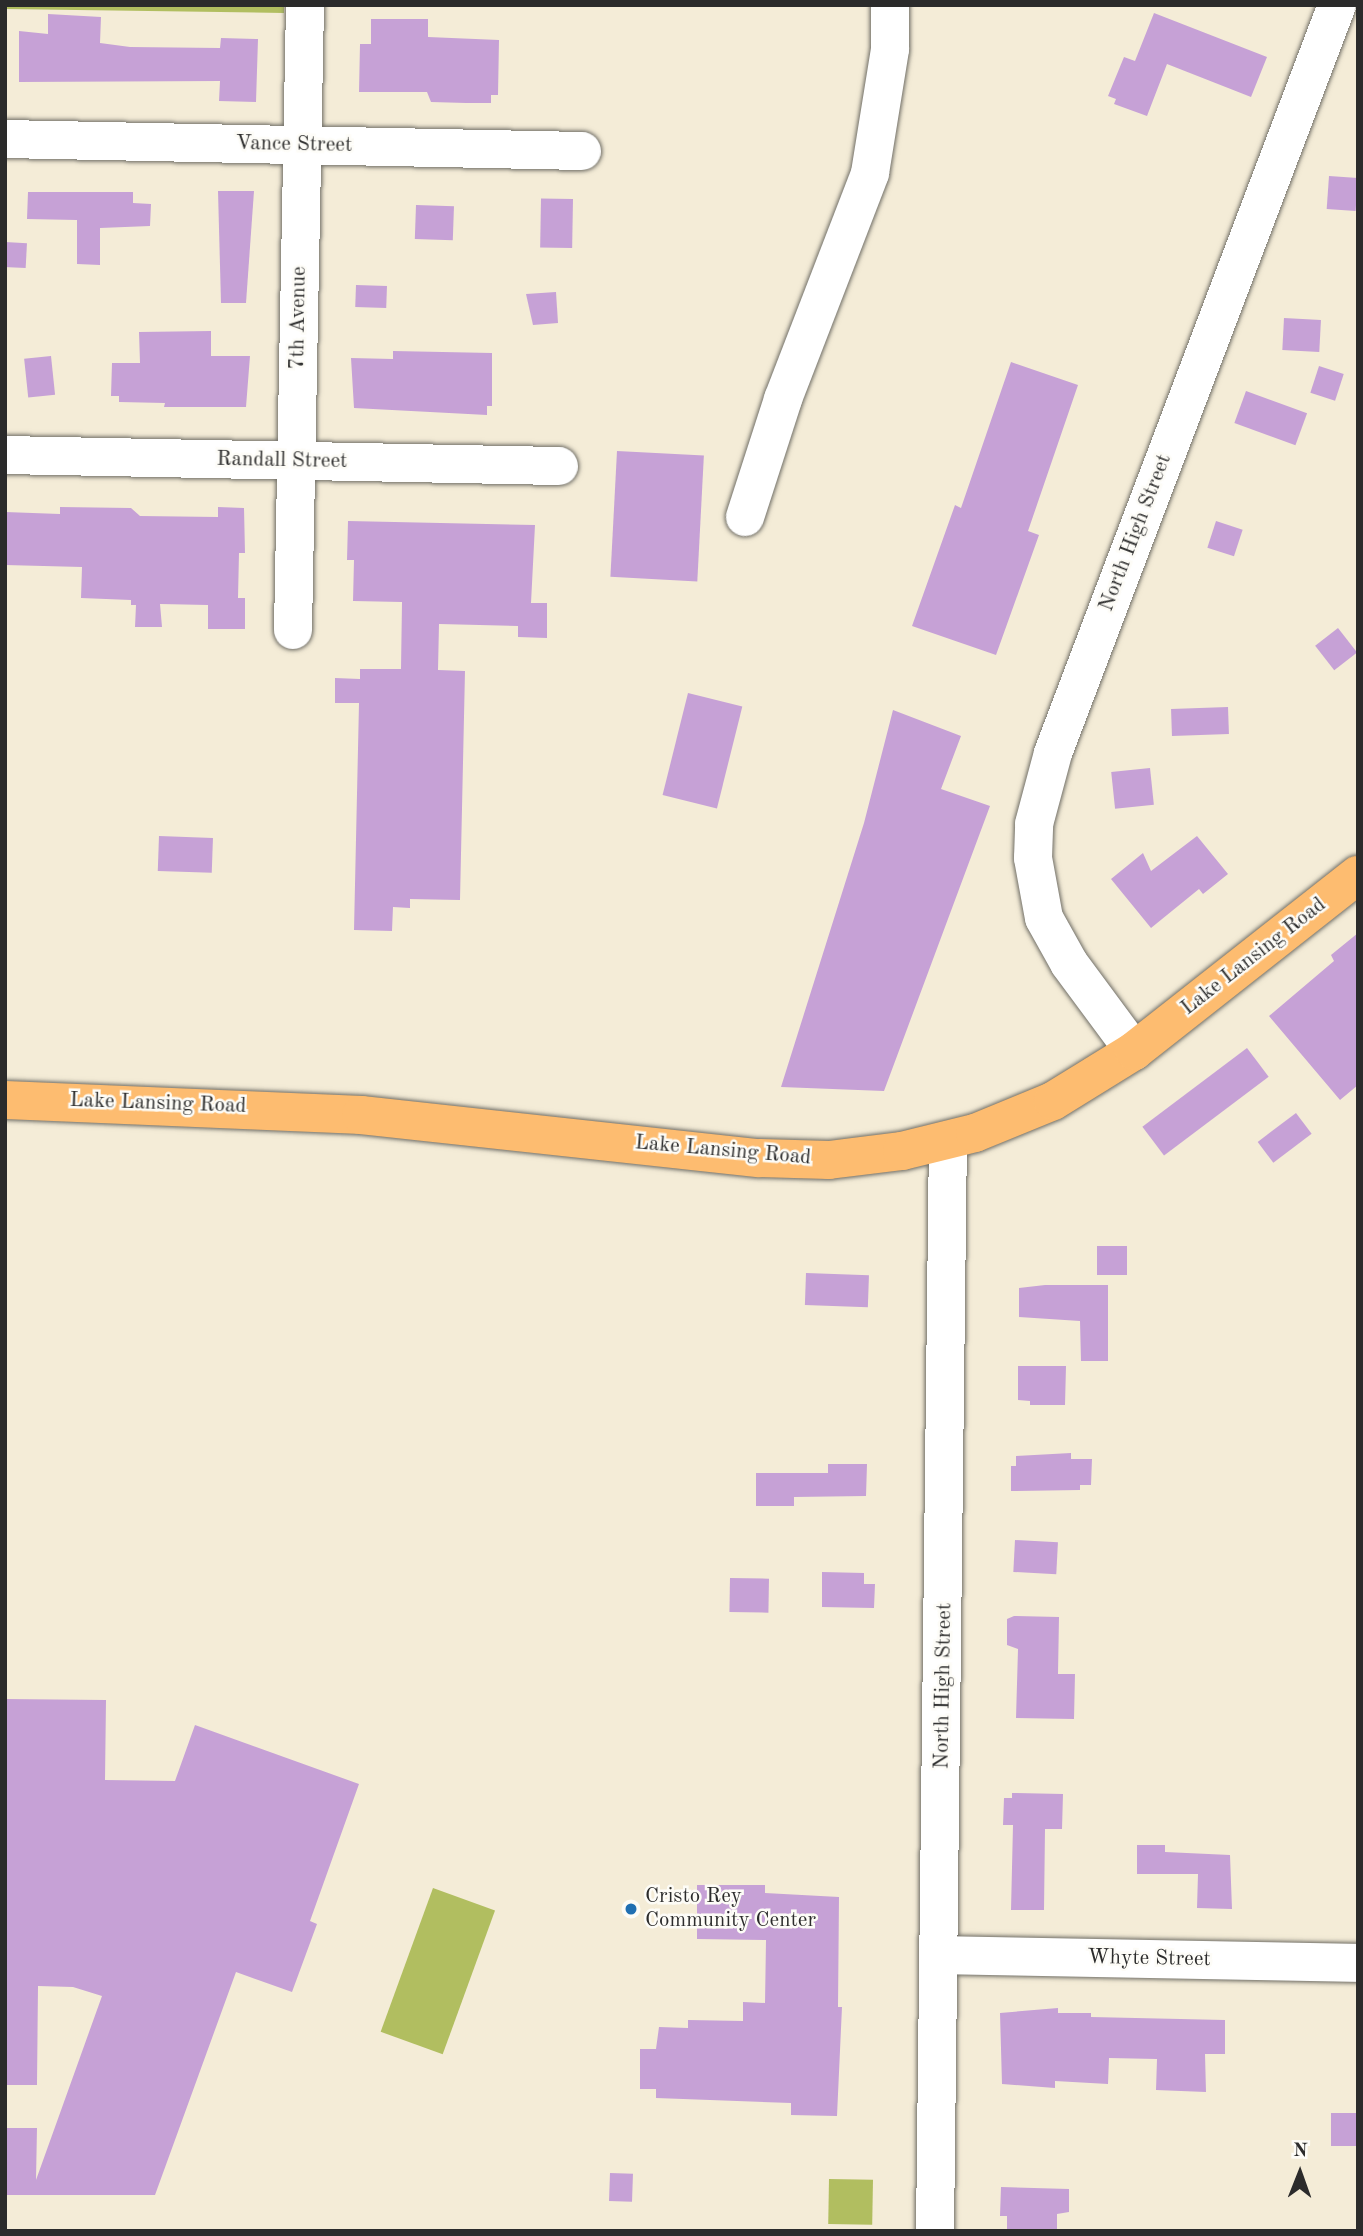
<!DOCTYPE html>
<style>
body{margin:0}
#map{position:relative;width:1363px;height:2236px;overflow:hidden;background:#f4ecd7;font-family:"Old Standard TT",serif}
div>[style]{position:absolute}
.green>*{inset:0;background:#b1be60;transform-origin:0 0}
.building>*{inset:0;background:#c6a1d6;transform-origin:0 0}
.roads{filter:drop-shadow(0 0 2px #716f67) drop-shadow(0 0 2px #716f67)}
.minor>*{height:38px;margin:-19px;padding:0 19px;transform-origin:19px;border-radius:19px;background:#fff}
.major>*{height:38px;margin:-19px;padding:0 19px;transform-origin:19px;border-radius:19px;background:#fdbc70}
.dots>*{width:19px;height:19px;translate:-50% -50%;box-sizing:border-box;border:4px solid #fdfcf7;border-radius:50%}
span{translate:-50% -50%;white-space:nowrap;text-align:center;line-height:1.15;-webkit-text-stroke:5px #fdfcf7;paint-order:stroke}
.street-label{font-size:21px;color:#2b2b2b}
.poi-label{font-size:21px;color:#2b2b2b}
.left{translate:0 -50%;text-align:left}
.frame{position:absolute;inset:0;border:7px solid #2b2b2b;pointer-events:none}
.north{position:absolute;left:1265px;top:2138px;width:70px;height:70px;-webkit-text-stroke:5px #fdfcf7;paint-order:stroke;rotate:1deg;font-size:19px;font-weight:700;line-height:28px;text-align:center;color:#2b2b2b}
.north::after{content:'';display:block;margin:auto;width:24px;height:32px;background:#2b2b2b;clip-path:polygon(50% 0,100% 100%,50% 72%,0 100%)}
</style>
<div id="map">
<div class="green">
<div style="clip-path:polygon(5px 5px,284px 5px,284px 13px,5px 9px)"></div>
<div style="left:433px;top:1888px;width:66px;height:153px;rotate:20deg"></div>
<div style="left:829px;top:2179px;width:44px;height:45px;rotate:1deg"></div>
</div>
<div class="building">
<div style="clip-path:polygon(1154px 13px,1267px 57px,1251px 97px,1167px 64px,1147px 116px,1114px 104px,1116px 99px,1108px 96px,1124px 57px,1135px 61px)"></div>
<div style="clip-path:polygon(48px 14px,101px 17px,100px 43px,130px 47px,220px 48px,221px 38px,258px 39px,256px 102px,219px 101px,220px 81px,19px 82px,19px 31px,48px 34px)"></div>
<div style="clip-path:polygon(371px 19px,428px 19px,428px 37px,499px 40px,498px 95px,491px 95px,491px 103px,466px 103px,431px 102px,427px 92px,359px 92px,360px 44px,371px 44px)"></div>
<div style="left:1329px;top:176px;width:29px;height:33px;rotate:4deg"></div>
<div style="clip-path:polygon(218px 191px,254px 191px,246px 303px,221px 303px)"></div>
<div style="clip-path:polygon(28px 192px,133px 192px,133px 203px,151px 204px,150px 226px,100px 228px,100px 265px,77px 264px,77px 220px,27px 219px)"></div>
<div style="left:573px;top:199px;width:49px;height:32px;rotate:91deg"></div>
<div style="left:416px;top:205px;width:38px;height:34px;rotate:2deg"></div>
<div style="left:5px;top:242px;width:22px;height:25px;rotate:3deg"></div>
<div style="left:356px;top:285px;width:31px;height:22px;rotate:2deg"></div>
<div style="clip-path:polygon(556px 292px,558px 323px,533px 325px,526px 294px)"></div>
<div style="left:1284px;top:318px;width:37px;height:32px;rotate:3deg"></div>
<div style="clip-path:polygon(211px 331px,211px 356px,250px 356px,246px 407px,164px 407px,165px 403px,119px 402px,119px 396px,111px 396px,112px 363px,140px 363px,139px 332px)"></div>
<div style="clip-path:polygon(393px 351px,492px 353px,492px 406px,487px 406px,487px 415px,354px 408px,351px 358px,393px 359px)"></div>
<div style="left:51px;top:356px;width:39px;height:27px;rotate:84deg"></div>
<div style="clip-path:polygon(1011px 362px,1078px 385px,1028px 531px,1039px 535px,996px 655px,912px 626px,955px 505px,961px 508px)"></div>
<div style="left:1319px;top:366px;width:26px;height:28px;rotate:18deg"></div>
<div style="left:1246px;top:391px;width:65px;height:34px;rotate:20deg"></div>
<div style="left:617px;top:451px;width:87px;height:126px;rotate:3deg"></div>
<div style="clip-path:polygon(60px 507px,131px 508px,140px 516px,218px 517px,218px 507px,244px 508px,245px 553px,239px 553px,238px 598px,245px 598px,245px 629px,208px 629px,208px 605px,160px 604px,162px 627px,135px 627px,136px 605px,131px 605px,131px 600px,81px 598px,82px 567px,5px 565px,5px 512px,60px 514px)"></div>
<div style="clip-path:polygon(348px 521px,535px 525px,531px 603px,547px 603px,547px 638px,518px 637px,518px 626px,439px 624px,438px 670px,465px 671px,460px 900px,410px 899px,410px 908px,393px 907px,392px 931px,354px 930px,359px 703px,335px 703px,335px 678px,360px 679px,360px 669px,401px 669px,402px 602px,353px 601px,354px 560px,347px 560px)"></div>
<div style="left:1216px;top:521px;width:28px;height:28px;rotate:18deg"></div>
<div style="left:1338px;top:628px;width:31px;height:29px;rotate:52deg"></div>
<div style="left:688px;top:693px;width:56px;height:105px;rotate:14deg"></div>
<div style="left:1228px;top:707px;width:27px;height:57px;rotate:88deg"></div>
<div style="clip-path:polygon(893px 710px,961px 736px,941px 789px,990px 806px,884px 1091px,781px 1087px,864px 823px)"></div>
<div style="left:1150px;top:768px;width:37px;height:39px;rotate:84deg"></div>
<div style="left:159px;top:836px;width:54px;height:35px;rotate:2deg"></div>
<div style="clip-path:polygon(1197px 836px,1228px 874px,1203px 894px,1199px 889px,1151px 928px,1111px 879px,1143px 853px,1151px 871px)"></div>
<div style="clip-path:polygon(1358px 933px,1358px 1085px,1340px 1100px,1269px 1016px,1334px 961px,1331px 955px)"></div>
<div style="left:1247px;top:1048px;width:36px;height:131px;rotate:53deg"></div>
<div style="left:1296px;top:1113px;width:26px;height:48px;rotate:53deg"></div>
<div style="left:1097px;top:1246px;width:30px;height:29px"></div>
<div style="left:806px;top:1273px;width:63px;height:32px;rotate:2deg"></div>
<div style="clip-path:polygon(1045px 1285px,1108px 1285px,1108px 1361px,1081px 1361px,1080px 1321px,1019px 1317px,1019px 1288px)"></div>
<div style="clip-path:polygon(1018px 1366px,1066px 1366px,1065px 1405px,1030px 1405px,1030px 1401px,1018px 1400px)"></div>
<div style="clip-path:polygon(1071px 1453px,1071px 1459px,1092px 1459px,1091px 1485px,1080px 1485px,1080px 1490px,1011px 1491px,1011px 1466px,1016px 1466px,1016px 1456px)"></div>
<div style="clip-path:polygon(828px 1464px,867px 1464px,866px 1496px,794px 1497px,794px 1506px,756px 1506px,756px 1473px,828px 1473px)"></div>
<div style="left:1015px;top:1540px;width:43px;height:32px;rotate:3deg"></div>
<div style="clip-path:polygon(822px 1572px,864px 1573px,864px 1584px,875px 1584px,874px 1608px,822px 1607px)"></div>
<div style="left:730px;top:1578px;width:39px;height:34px;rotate:1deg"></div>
<div style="clip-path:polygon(1014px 1616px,1059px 1617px,1058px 1674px,1075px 1674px,1074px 1719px,1016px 1718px,1018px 1649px,1007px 1645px,1007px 1619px)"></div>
<div style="clip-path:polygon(5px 1699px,106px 1700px,105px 1780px,175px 1781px,195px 1725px,359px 1784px,310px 1921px,317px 1924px,292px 1992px,236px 1972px,155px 2195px,5px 2195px,5px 2128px,37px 2128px,36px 2180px,102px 1996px,73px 1987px,38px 1986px,37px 2085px,5px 2085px)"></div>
<div style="clip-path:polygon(1012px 1793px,1063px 1794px,1062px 1829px,1045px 1829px,1044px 1910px,1011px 1910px,1013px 1825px,1003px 1825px,1004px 1798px,1012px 1798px)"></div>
<div style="clip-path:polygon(1137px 1845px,1165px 1845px,1165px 1852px,1230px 1855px,1232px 1909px,1197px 1908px,1198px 1874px,1137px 1874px)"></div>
<div style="clip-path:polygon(697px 1885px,765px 1885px,765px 1893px,839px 1897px,838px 2007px,842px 2007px,837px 2116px,791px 2115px,791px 2103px,656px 2098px,656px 2089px,640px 2089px,640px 2049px,656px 2049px,659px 2027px,688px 2028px,688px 2020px,743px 2021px,743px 2002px,765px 2003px,766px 1940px,697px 1939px)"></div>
<div style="clip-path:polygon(1058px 2008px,1058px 2013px,1091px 2013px,1091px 2017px,1225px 2020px,1225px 2054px,1205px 2054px,1206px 2092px,1156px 2090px,1157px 2059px,1109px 2058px,1108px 2084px,1055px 2081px,1055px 2088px,1002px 2084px,1000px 2013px)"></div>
<div style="left:1331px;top:2113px;width:27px;height:33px"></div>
<div style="left:610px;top:2173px;width:23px;height:28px;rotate:2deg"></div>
<div style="clip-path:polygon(1001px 2187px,1069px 2189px,1069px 2212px,1057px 2214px,1057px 2231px,1007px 2231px,1007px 2216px,1000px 2216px)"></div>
</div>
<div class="roads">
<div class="minor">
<div style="left:5px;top:139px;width:577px;rotate:1.19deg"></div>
<div style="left:5px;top:455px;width:554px;rotate:1.14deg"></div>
<div style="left:745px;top:517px;width:124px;rotate:-72.1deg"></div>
<div style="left:783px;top:399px;width:242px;rotate:-68.9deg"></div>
<div style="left:870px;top:173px;width:126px;rotate:-80.8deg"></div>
<div style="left:890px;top:49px;width:44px;rotate:-90deg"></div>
<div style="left:293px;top:630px;width:625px;rotate:-88.9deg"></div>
<div style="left:1134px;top:1051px;width:109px;rotate:-126.5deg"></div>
<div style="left:1069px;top:963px;width:51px;rotate:-119.1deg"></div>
<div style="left:1044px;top:918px;width:61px;rotate:-100.4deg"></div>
<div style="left:1033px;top:858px;width:34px;rotate:-88deg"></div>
<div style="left:1034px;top:824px;width:73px;rotate:-75deg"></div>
<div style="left:1053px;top:753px;width:800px;rotate:-69.21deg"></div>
<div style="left:941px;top:1955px;width:417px;rotate:1.1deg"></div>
<div style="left:935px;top:2231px;width:1090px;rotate:-89.32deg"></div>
</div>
<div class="major">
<div style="left:5px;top:1100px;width:356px;rotate:2.4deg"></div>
<div style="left:361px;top:1115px;width:401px;rotate:6.2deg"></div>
<div style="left:760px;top:1158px;width:69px;rotate:1.7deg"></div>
<div style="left:829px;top:1160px;width:74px;rotate:-7deg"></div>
<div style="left:902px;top:1151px;width:75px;rotate:-13.9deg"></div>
<div style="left:975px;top:1133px;width:84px;rotate:-22.3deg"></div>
<div style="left:1053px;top:1101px;width:95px;rotate:-31.7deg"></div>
<div style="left:1134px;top:1051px;width:285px;rotate:-38.2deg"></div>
</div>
</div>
<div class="dots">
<div style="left:631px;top:1909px;background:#1f6fb2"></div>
</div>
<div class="street-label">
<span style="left:294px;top:145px;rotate:1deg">Vance Street</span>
<span style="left:299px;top:318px;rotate:-89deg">7th Avenue</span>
<span style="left:282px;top:461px;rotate:1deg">Randall Street</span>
<span style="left:1136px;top:533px;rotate:-69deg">North High Street</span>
<span style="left:1254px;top:957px;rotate:-38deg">Lake Lansing Road</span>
<span style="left:158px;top:1104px;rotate:2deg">Lake Lansing Road</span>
<span style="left:723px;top:1151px;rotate:5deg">Lake Lansing Road</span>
<span style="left:944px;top:1686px;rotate:-89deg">North High Street</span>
<span style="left:1149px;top:1959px;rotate:1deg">Whyte Street</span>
</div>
<div class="poi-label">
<span class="left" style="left:645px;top:1909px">Cristo Rey<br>Community Center</span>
</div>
<div class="frame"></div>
<div class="north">N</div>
</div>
